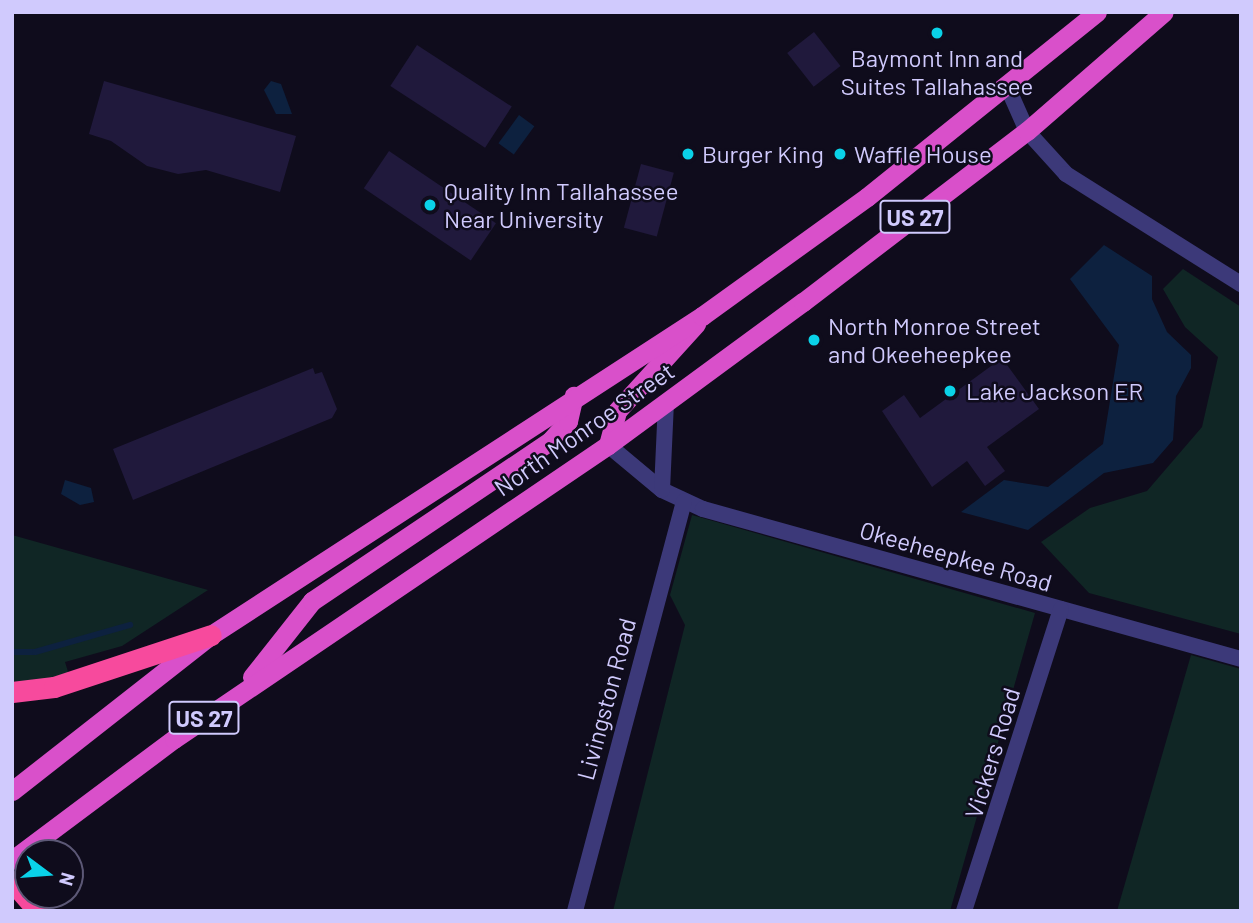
<!DOCTYPE html>
<style>
body{margin:0}
#map{position:relative;width:1253px;height:923px;overflow:hidden;background:#0f0c1c;font-family:Barlow,sans-serif}
div>[style]{position:absolute}
.green>*{inset:0;background:#102625}
.water>*{inset:0;background:#0d213f;transform-origin:0 0}
.stream>*{height:6px;margin:-3px;padding:0 3px;transform-origin:3px;border-radius:3px;background:#0d213f}
.building>*{inset:0;background:#20193c;transform-origin:0 0}
.minor>*{height:16px;margin:-8px;padding:0 8px;transform-origin:8px;border-radius:8px;background:#3c3979}
.trunk>*{height:19px;margin:-9.5px;padding:0 9.5px;transform-origin:9.5px;border-radius:9.5px;background:#d950ca}
.motorway>*{height:21px;margin:-10.5px;padding:0 10.5px;transform-origin:10.5px;border-radius:10.5px;background:#f74a9d}
.dots>*{width:19px;height:19px;translate:-50% -50%;box-sizing:border-box;border:4px solid #0f0c1c;border-radius:50%}
span{translate:-50% -50%;white-space:nowrap;text-align:center;line-height:1.15;-webkit-text-stroke:5px #0f0c1c;paint-order:stroke}
.shield-label span{padding:2px 5px;background:#0f0c1c;border:2px solid;border-radius:5px;-webkit-text-stroke-width:0}
.shield-label{font-size:23px;color:#d0cafd;font-weight:700}
.poi-label{font-size:24px;color:#d0cafd}
.left{translate:0 -50%;text-align:left}
.street-label{font-size:24px;color:#d0cafd}
.frame{position:absolute;inset:0;border:14px solid #d0cafd;pointer-events:none}
.north{position:absolute;left:14px;top:839px;width:70px;height:70px;box-sizing:border-box;background:#0f0c1c;border:2px solid #5c5876;border-radius:50%;rotate:106deg;font-size:19px;font-weight:700;line-height:28px;text-align:center;color:#d0cafd}
.north::after{content:'';display:block;margin:auto;width:24px;height:32px;background:#0ad2e8;clip-path:polygon(50% 0,100% 100%,50% 72%,0 100%)}
</style>
<div id="map">
<div class="green">
<div style="clip-path:polygon(1183px 269px,1241px 307px,1241px 634px,1089px 593px,1041px 542px,1090px 508px,1147px 491px,1202px 427px,1218px 357px,1185px 327px,1163px 289px)"></div>
<div style="clip-path:polygon(692px 515px,1035px 613px,950px 911px,613px 911px,685px 625px,670px 595px)"></div>
<div style="clip-path:polygon(12px 535px,208px 590px,122px 646px,65px 662px,69px 675px,12px 684px)"></div>
<div style="clip-path:polygon(1191px 655px,1241px 669px,1241px 911px,1117px 911px)"></div>
</div>
<div class="water">
<div style="clip-path:polygon(271px 81px,281px 84px,292px 114px,276px 114px,264px 90px)"></div>
<div style="left:519px;top:115px;width:19px;height:35px;rotate:36deg"></div>
<div style="clip-path:polygon(1104px 245px,1152px 276px,1152px 299px,1167px 332px,1191px 355px,1191px 368px,1176px 396px,1173px 440px,1153px 463px,1104px 473px,1028px 530px,961px 512px,1004px 480px,1048px 487px,1103px 444px,1119px 345px,1070px 279px)"></div>
<div style="clip-path:polygon(65px 480px,91px 488px,94px 502px,80px 505px,61px 494px)"></div>
</div>
<div class="stream">
<div style="left:12px;top:652px;width:23px"></div>
<div style="left:35px;top:652px;width:99px;rotate:-15.9deg"></div>
</div>
<div class="building">
<div style="left:814px;top:32px;width:43px;height:34px;rotate:52deg"></div>
<div style="left:417px;top:45px;width:113px;height:49px;rotate:33deg"></div>
<div style="clip-path:polygon(104px 81px,296px 136px,280px 192px,206px 170px,178px 174px,147px 166px,111px 141px,89px 134px)"></div>
<div style="left:389px;top:151px;width:129px;height:45px;rotate:34deg"></div>
<div style="left:641px;top:164px;width:34px;height:66px;rotate:15deg"></div>
<div style="clip-path:polygon(1002px 358px,1039px 409px,987px 447px,1005px 471px,985px 486px,967px 461px,932px 487px,882px 411px,904px 395px,920px 418px)"></div>
<div style="clip-path:polygon(313px 368px,315px 374px,322px 372px,337px 409px,332px 418px,133px 500px,113px 449px)"></div>
</div>
<div class="minor">
<div style="left:1007px;top:86px;width:49px;rotate:66deg"></div>
<div style="left:1027px;top:131px;width:58px;rotate:47.8deg"></div>
<div style="left:1066px;top:174px;width:207px;rotate:32.2deg"></div>
<div style="left:608px;top:445px;width:70px;rotate:39.8deg"></div>
<div style="left:662px;top:490px;width:45px;rotate:24.9deg"></div>
<div style="left:703px;top:509px;width:559px;rotate:15.58deg"></div>
<div style="left:662px;top:490px;width:87px;rotate:-87.4deg"></div>
<div style="left:575px;top:911px;width:424px;rotate:-75.1deg"></div>
<div style="left:964px;top:911px;width:317px;rotate:-72.2deg"></div>
</div>
<div class="trunk">
<div style="left:608px;top:445px;width:35px;rotate:-75deg"></div>
<div style="left:617px;top:411px;width:118px;rotate:-47.8deg"></div>
<div style="left:252px;top:677px;width:97px;rotate:-51.7deg"></div>
<div style="left:312px;top:601px;width:287px;rotate:-33.9deg"></div>
<div style="left:550px;top:441px;width:27px;rotate:-48deg"></div>
<div style="left:568px;top:421px;width:26px;rotate:-77deg"></div>
<div style="left:12px;top:791px;width:253px;rotate:-38.1deg"></div>
<div style="left:211px;top:635px;width:586px;rotate:-33.01deg"></div>
<div style="left:702px;top:316px;width:203px;rotate:-35.8deg"></div>
<div style="left:867px;top:197px;width:295px;rotate:-38.8deg"></div>
<div style="left:12px;top:860px;width:202px;rotate:-36.8deg"></div>
<div style="left:174px;top:739px;width:524px;rotate:-34.11deg"></div>
<div style="left:608px;top:445px;width:242px;rotate:-36.3deg"></div>
<div style="left:803px;top:302px;width:282px;rotate:-37.4deg"></div>
<div style="left:1027px;top:131px;width:181px;rotate:-41deg"></div>
</div>
<div class="motorway">
<div style="left:12px;top:692px;width:42px;rotate:-6.8deg"></div>
<div style="left:54px;top:687px;width:165px;rotate:-18.3deg"></div>
<div style="left:12px;top:881px;width:40px;rotate:49deg"></div>
</div>
<div class="dots">
<div style="left:937px;top:33px;background:#0ad2e8"></div>
<div style="left:688px;top:154px;background:#0ad2e8"></div>
<div style="left:840px;top:154px;background:#0ad2e8"></div>
<div style="left:430px;top:205px;background:#0ad2e8"></div>
<div style="left:814px;top:340px;background:#0ad2e8"></div>
<div style="left:950px;top:391px;background:#0ad2e8"></div>
</div>
<div class="shield-label">
<span style="left:915px;top:217px">US 27</span>
<span style="left:204px;top:718px">US 27</span>
</div>
<div class="poi-label">
<span style="left:937px;top:72px">Baymont Inn and<br>Suites Tallahassee</span>
<span class="left" style="left:702px;top:154px">Burger King</span>
<span class="left" style="left:854px;top:154px">Waffle House</span>
<span class="left" style="left:444px;top:205px">Quality Inn Tallahassee<br>Near University</span>
<span class="left" style="left:828px;top:340px">North Monroe Street<br>and Okeeheepkee</span>
<span class="left" style="left:966px;top:391px">Lake Jackson ER</span>
</div>
<div class="street-label">
<span style="left:584px;top:429px;rotate:-35deg">North Monroe Street</span>
<span style="left:956px;top:556px;rotate:16deg">Okeeheepkee Road</span>
<span style="left:606px;top:699px;rotate:-75deg">Livingston Road</span>
<span style="left:992px;top:753px;rotate:-73deg">Vickers Road</span>
</div>
<div class="frame"></div>
<div class="north">N</div>
</div>
